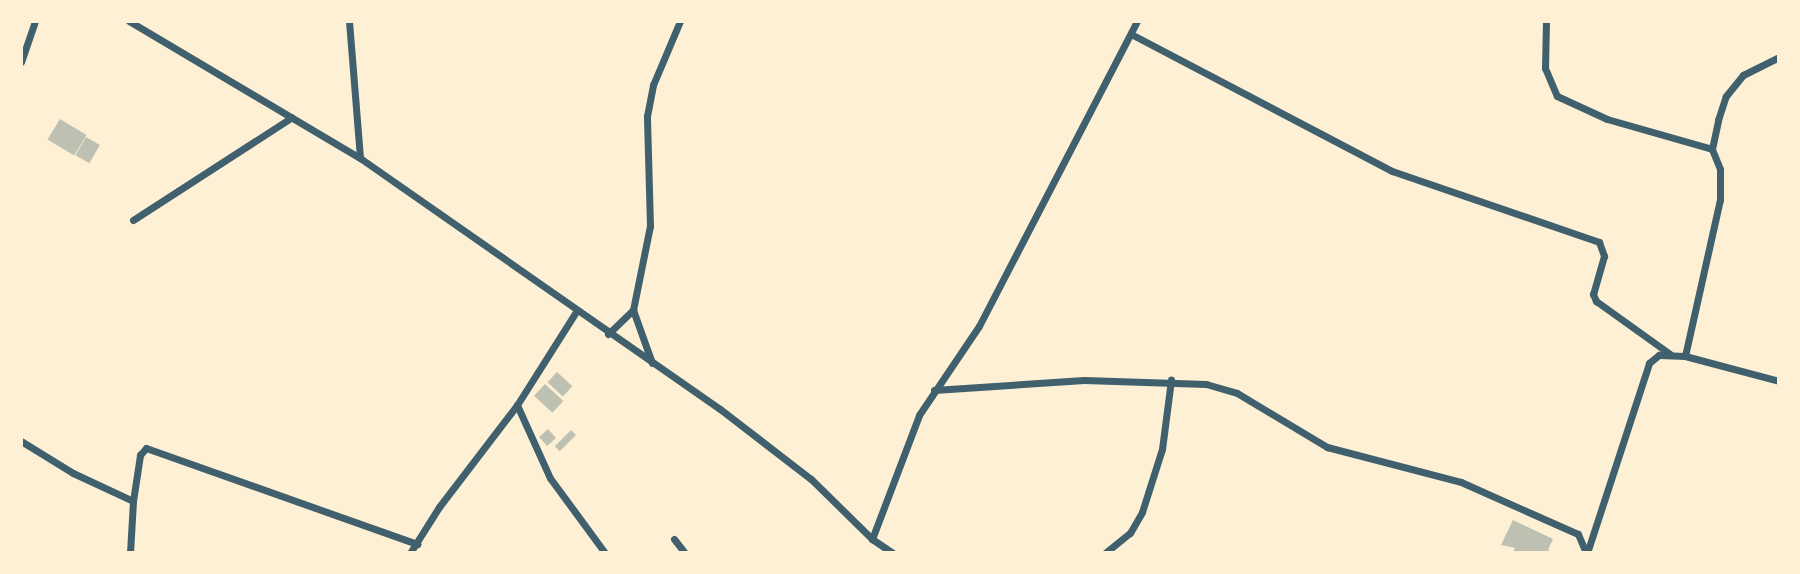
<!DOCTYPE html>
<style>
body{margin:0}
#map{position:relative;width:1800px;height:574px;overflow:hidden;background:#fdf0d5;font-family:Commissioner,sans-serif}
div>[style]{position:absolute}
.building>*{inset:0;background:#bec0b2;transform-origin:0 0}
.minor>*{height:7px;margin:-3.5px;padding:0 3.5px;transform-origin:3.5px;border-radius:3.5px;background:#3f606c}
span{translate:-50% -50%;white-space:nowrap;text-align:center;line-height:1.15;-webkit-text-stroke:7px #fdf0d5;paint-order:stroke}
.frame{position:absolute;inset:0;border:23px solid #fdf0d5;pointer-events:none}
</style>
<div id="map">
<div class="building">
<div style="left:60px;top:119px;width:31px;height:24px;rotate:31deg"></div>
<div style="left:86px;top:137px;width:16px;height:21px;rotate:30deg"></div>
<div style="left:557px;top:372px;width:21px;height:14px;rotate:43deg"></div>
<div style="left:545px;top:384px;width:25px;height:16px;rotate:43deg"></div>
<div style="left:548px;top:429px;width:12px;height:12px;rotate:48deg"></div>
<div style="left:571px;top:430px;width:7px;height:23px;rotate:45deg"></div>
<div style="clip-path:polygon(1513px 520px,1553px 539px,1548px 550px,1556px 553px,1513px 553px,1515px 548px,1501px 545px)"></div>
</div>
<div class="minor">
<div style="left:129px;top:21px;width:269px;rotate:30.7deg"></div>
<div style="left:360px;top:158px;width:439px;rotate:34.9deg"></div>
<div style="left:720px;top:409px;width:115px;rotate:37.6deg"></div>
<div style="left:811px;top:479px;width:86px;rotate:44.5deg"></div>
<div style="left:872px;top:539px;width:25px;rotate:34deg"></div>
<div style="left:349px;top:21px;width:137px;rotate:85.4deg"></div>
<div style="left:1546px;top:21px;width:47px;rotate:91.2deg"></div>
<div style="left:1545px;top:68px;width:30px;rotate:67deg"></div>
<div style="left:1557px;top:96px;width:55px;rotate:24.7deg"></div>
<div style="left:1607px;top:119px;width:109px;rotate:15.9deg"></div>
<div style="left:1131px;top:34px;width:295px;rotate:27.7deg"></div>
<div style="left:1392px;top:171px;width:219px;rotate:18.9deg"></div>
<div style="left:1599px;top:242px;width:15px;rotate:70deg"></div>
<div style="left:1604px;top:256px;width:40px;rotate:106deg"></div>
<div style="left:1593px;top:294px;width:8px;rotate:67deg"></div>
<div style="left:1596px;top:301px;width:91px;rotate:35.6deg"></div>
<div style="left:21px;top:62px;width:43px;rotate:-71.1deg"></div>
<div style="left:133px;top:220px;width:189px;rotate:-32.9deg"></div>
<div style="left:608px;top:334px;width:35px;rotate:-44deg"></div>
<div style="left:1685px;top:356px;width:160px;rotate:-77.4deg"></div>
<div style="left:1720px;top:200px;width:31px;rotate:-90deg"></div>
<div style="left:1720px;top:169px;width:22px;rotate:-112deg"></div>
<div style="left:1712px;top:149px;width:30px;rotate:-78deg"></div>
<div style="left:1718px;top:120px;width:25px;rotate:-72deg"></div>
<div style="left:1726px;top:96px;width:27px;rotate:-51deg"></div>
<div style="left:1743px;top:75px;width:40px;rotate:-26.6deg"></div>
<div style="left:652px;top:363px;width:56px;rotate:-109.7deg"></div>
<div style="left:633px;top:310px;width:86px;rotate:-78.6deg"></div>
<div style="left:650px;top:226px;width:110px;rotate:-91.6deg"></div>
<div style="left:647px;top:116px;width:32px;rotate:-79deg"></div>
<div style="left:653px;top:85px;width:69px;rotate:-67.1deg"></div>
<div style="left:934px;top:390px;width:150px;rotate:-3.8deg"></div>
<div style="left:1084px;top:380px;width:122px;rotate:1.9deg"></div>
<div style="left:1206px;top:384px;width:32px;rotate:16deg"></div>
<div style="left:1237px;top:393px;width:105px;rotate:31deg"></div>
<div style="left:1327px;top:447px;width:138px;rotate:14.6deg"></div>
<div style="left:1461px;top:482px;width:128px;rotate:24deg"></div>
<div style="left:1578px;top:534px;width:21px;rotate:67deg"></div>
<div style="left:517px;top:405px;width:80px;rotate:65.7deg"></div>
<div style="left:550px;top:478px;width:93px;rotate:53.7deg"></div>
<div style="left:21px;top:441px;width:61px;rotate:31.6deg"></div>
<div style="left:73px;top:473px;width:66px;rotate:25deg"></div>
<div style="left:674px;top:539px;width:18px;rotate:52deg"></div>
<div style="left:872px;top:539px;width:133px;rotate:-69.2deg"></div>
<div style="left:919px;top:415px;width:107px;rotate:-56deg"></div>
<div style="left:979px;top:326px;width:343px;rotate:-62.6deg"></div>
<div style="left:130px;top:553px;width:52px;rotate:-86.7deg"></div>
<div style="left:133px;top:501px;width:47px;rotate:-81.3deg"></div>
<div style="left:140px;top:455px;width:9px;rotate:-49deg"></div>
<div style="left:146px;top:448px;width:288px;rotate:19.5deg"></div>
<div style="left:410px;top:553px;width:54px;rotate:-57.8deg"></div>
<div style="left:439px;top:507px;width:128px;rotate:-52.6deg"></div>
<div style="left:517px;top:405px;width:112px;rotate:-57.7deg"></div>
<div style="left:1105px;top:553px;width:32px;rotate:-39deg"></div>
<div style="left:1130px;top:533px;width:24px;rotate:-60deg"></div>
<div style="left:1142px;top:512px;width:66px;rotate:-72.4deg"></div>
<div style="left:1162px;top:449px;width:70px;rotate:-82.6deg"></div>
<div style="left:1587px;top:553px;width:200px;rotate:-71.9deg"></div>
<div style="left:1649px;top:363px;width:13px;rotate:-39deg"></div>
<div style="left:1659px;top:355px;width:26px;rotate:2deg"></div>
<div style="left:1685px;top:356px;width:97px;rotate:14.9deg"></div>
</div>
<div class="frame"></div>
</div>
